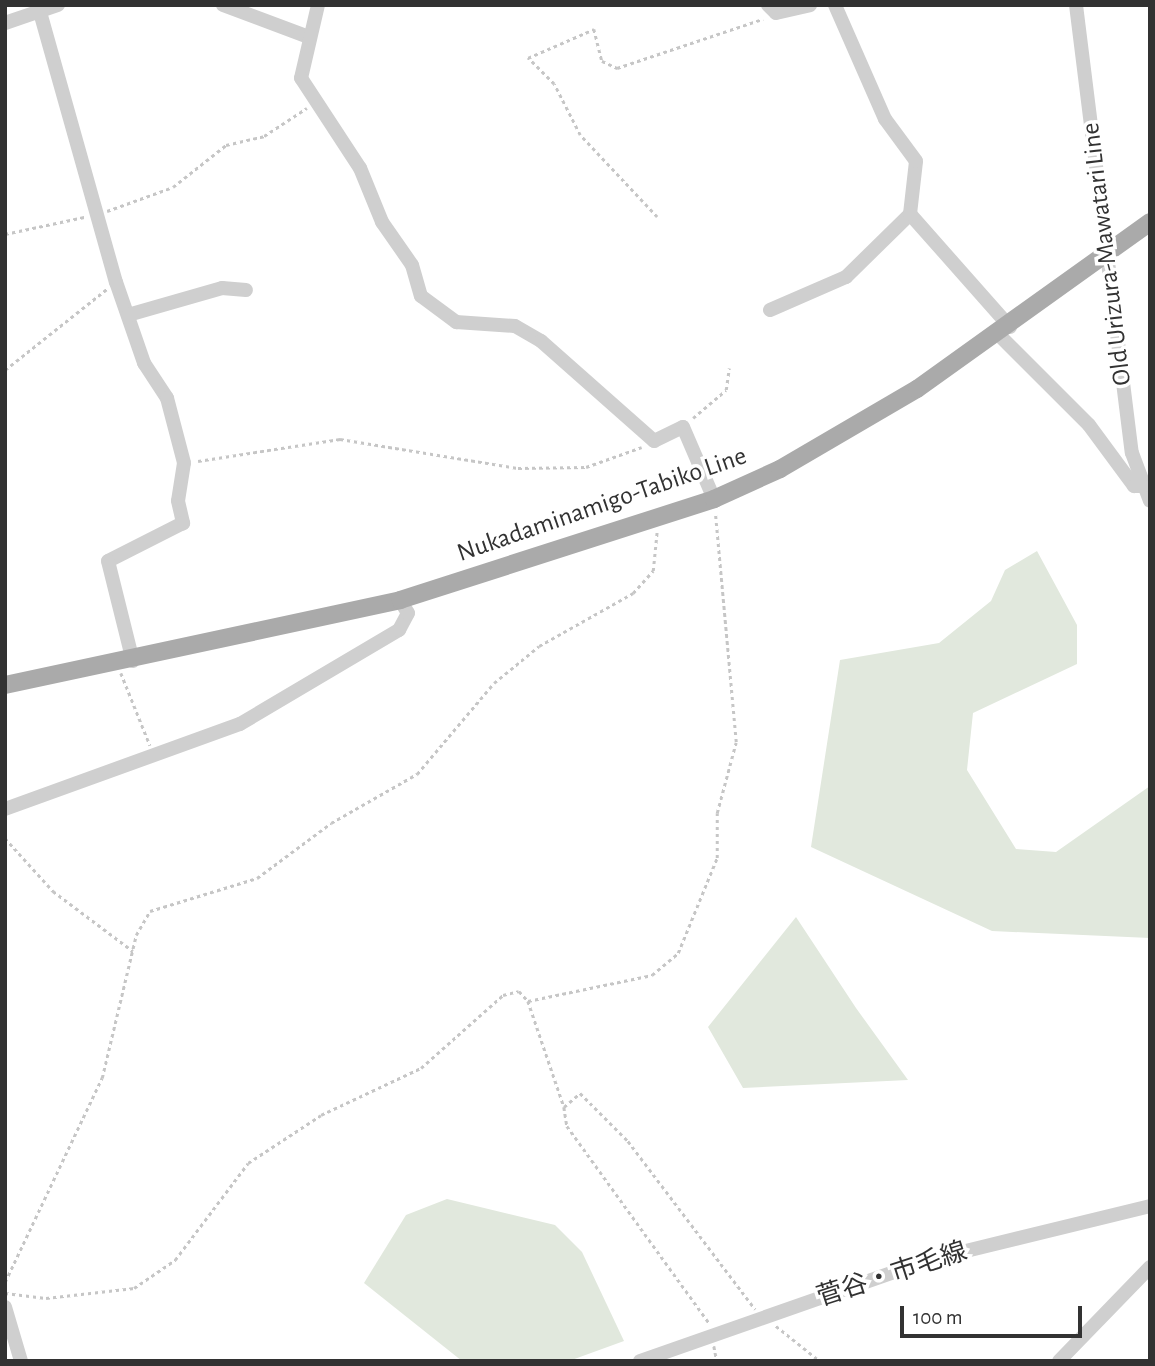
<!DOCTYPE html>
<meta charset="utf-8">
<style>
body{margin:0}
#map{position:relative;width:1155px;height:1366px;overflow:hidden;background:#fff;font-family:"Alegreya Sans","Noto Sans JP",sans-serif}
div>[style]{position:absolute}
.green>*{inset:0;background:#e1e8dd}
.path>*{height:2.5px;margin-top:-1.25px;transform-origin:0;background:repeating-linear-gradient(90deg,#c6c6c6 0 3.5px,transparent 0 7px)}
.minor>*{height:14px;margin:-7px;padding:0 7px;transform-origin:7px;border-radius:7px;background:#cfcfcf}
.major>*{height:18px;margin:-9px;padding:0 9px;transform-origin:9px;border-radius:9px;background:#aaa}
span{translate:-50% -50%;white-space:nowrap;text-align:center;line-height:1.15;-webkit-text-stroke:7px #fff;paint-order:stroke}
.street-label{font-size:26px;color:#323232}
.frame{position:absolute;inset:0;border:7px solid #323232;pointer-events:none}
.scale{position:absolute;left:900px;top:1306px;width:182px;height:32px;box-sizing:border-box;border:4px solid #323232;border-top:0;padding-left:9px;font-size:21px;line-height:24px;white-space:nowrap;color:#323232;-webkit-text-stroke:5px #fff;paint-order:stroke}
</style>
<div id="map">
<div class="green">
<div style="clip-path:polygon(1037px 551px,1077px 625px,1077px 664px,973px 713px,967px 770px,1016px 849px,1056px 852px,1150px 786px,1150px 938px,992px 931px,811px 847px,840px 660px,939px 643px,991px 601px,1005px 570px)"></div>
<div style="clip-path:polygon(796px 917px,856px 1008px,908px 1080px,743px 1088px,708px 1027px)"></div>
<div style="clip-path:polygon(447px 1199px,555px 1225px,582px 1252px,624px 1341px,569px 1361px,462px 1361px,364px 1283px,406px 1215px)"></div>
</div>
<div class="path">
<div style="left:107px;top:211px;width:70px;rotate:-20deg"></div>
<div style="left:173px;top:187px;width:68px;rotate:-38.4deg"></div>
<div style="left:226px;top:145px;width:39px;rotate:-13deg"></div>
<div style="left:264px;top:136px;width:51px;rotate:-33.1deg"></div>
<div style="left:657px;top:217px;width:112px;rotate:-133.2deg"></div>
<div style="left:580px;top:135px;width:57px;rotate:-117deg"></div>
<div style="left:554px;top:84px;width:37px;rotate:-135deg"></div>
<div style="left:528px;top:58px;width:72px;rotate:-23.7deg"></div>
<div style="left:594px;top:29px;width:33px;rotate:76deg"></div>
<div style="left:602px;top:61px;width:17px;rotate:25deg"></div>
<div style="left:617px;top:68px;width:154px;rotate:-18.6deg"></div>
<div style="left:5px;top:234px;width:81px;rotate:-12.1deg"></div>
<div style="left:5px;top:370px;width:130px;rotate:-38.5deg"></div>
<div style="left:693px;top:418px;width:43px;rotate:-40.3deg"></div>
<div style="left:726px;top:390px;width:22px;rotate:-82deg"></div>
<div style="left:198px;top:461px;width:144px;rotate:-8.8deg"></div>
<div style="left:340px;top:439px;width:180px;rotate:9.3deg"></div>
<div style="left:518px;top:468px;width:68px;rotate:-0.8deg"></div>
<div style="left:586px;top:467px;width:59px;rotate:-19.7deg"></div>
<div style="left:121px;top:673px;width:78px;rotate:68.1deg"></div>
<div style="left:5px;top:838px;width:72px;rotate:47.8deg"></div>
<div style="left:53px;top:891px;width:100px;rotate:36.9deg"></div>
<div style="left:528px;top:1001px;width:127px;rotate:-11.8deg"></div>
<div style="left:652px;top:975px;width:34px;rotate:-40deg"></div>
<div style="left:678px;top:953px;width:103px;rotate:-67.7deg"></div>
<div style="left:717px;top:858px;width:45px;rotate:-90deg"></div>
<div style="left:717px;top:813px;width:73px;rotate:-75deg"></div>
<div style="left:736px;top:742px;width:231px;rotate:-95.2deg"></div>
<div style="left:564px;top:1107px;width:19px;rotate:81deg"></div>
<div style="left:567px;top:1126px;width:243px;rotate:54.2deg"></div>
<div style="left:5px;top:1282px;width:226px;rotate:-64.6deg"></div>
<div style="left:102px;top:1078px;width:147px;rotate:-76.6deg"></div>
<div style="left:136px;top:935px;width:28px;rotate:-60deg"></div>
<div style="left:150px;top:911px;width:112px;rotate:-17.1deg"></div>
<div style="left:257px;top:878px;width:92px;rotate:-36.6deg"></div>
<div style="left:331px;top:823px;width:99px;rotate:-29.7deg"></div>
<div style="left:417px;top:774px;width:119px;rotate:-49.8deg"></div>
<div style="left:494px;top:683px;width:58px;rotate:-39.4deg"></div>
<div style="left:539px;top:646px;width:108px;rotate:-29.4deg"></div>
<div style="left:633px;top:593px;width:30px;rotate:-48deg"></div>
<div style="left:653px;top:571px;width:40px;rotate:-84.3deg"></div>
<div style="left:5px;top:1293px;width:41px;rotate:7deg"></div>
<div style="left:46px;top:1298px;width:89px;rotate:-6.5deg"></div>
<div style="left:134px;top:1288px;width:50px;rotate:-34.3deg"></div>
<div style="left:175px;top:1260px;width:121px;rotate:-53deg"></div>
<div style="left:248px;top:1163px;width:87px;rotate:-33.3deg"></div>
<div style="left:321px;top:1115px;width:110px;rotate:-25.2deg"></div>
<div style="left:421px;top:1068px;width:110px;rotate:-41.7deg"></div>
<div style="left:503px;top:995px;width:16px;rotate:-14deg"></div>
<div style="left:519px;top:991px;width:13px;rotate:48deg"></div>
<div style="left:528px;top:1001px;width:112px;rotate:71.2deg"></div>
<div style="left:564px;top:1107px;width:21px;rotate:-41deg"></div>
<div style="left:580px;top:1093px;width:68px;rotate:45deg"></div>
<div style="left:628px;top:1141px;width:211px;rotate:52.9deg"></div>
<div style="left:776px;top:1326px;width:56px;rotate:38.5deg"></div>
<div style="left:714px;top:1346px;width:15px;rotate:79deg"></div>
</div>
<div class="minor">
<div style="left:38px;top:5px;width:288px;rotate:74.3deg"></div>
<div style="left:116px;top:282px;width:86px;rotate:70.9deg"></div>
<div style="left:144px;top:363px;width:42px;rotate:56.7deg"></div>
<div style="left:167px;top:398px;width:67px;rotate:75.3deg"></div>
<div style="left:184px;top:463px;width:38px;rotate:99deg"></div>
<div style="left:178px;top:501px;width:23px;rotate:77deg"></div>
<div style="left:183px;top:523px;width:84px;rotate:153.1deg"></div>
<div style="left:108px;top:561px;width:103px;rotate:76deg"></div>
<div style="left:223px;top:5px;width:89px;rotate:20.5deg"></div>
<div style="left:318px;top:5px;width:75px;rotate:103.1deg"></div>
<div style="left:301px;top:78px;width:108px;rotate:56.8deg"></div>
<div style="left:360px;top:168px;width:58px;rotate:67.8deg"></div>
<div style="left:382px;top:222px;width:52px;rotate:55.1deg"></div>
<div style="left:412px;top:265px;width:32px;rotate:74deg"></div>
<div style="left:421px;top:296px;width:44px;rotate:36.6deg"></div>
<div style="left:456px;top:322px;width:59px;rotate:3.9deg"></div>
<div style="left:515px;top:326px;width:30px;rotate:30deg"></div>
<div style="left:541px;top:341px;width:151px;rotate:41.5deg"></div>
<div style="left:654px;top:441px;width:32px;rotate:-26deg"></div>
<div style="left:683px;top:427px;width:78px;rotate:66.7deg"></div>
<div style="left:768px;top:5px;width:11px;rotate:45deg"></div>
<div style="left:776px;top:13px;width:35px;rotate:-13deg"></div>
<div style="left:1076px;top:5px;width:451px;rotate:82.9deg"></div>
<div style="left:1132px;top:453px;width:51px;rotate:69.4deg"></div>
<div style="left:5px;top:23px;width:56px;rotate:-18.8deg"></div>
<div style="left:910px;top:214px;width:151px;rotate:48.5deg"></div>
<div style="left:770px;top:310px;width:83px;rotate:-23.5deg"></div>
<div style="left:846px;top:277px;width:90px;rotate:-44.5deg"></div>
<div style="left:910px;top:214px;width:53px;rotate:-83.5deg"></div>
<div style="left:916px;top:161px;width:52px;rotate:-126.4deg"></div>
<div style="left:885px;top:119px;width:124px;rotate:-113.7deg"></div>
<div style="left:128px;top:315px;width:98px;rotate:-16deg"></div>
<div style="left:222px;top:288px;width:24px;rotate:5deg"></div>
<div style="left:999px;top:335px;width:127px;rotate:45deg"></div>
<div style="left:1089px;top:425px;width:76px;rotate:53.6deg"></div>
<div style="left:1134px;top:486px;width:9px"></div>
<div style="left:5px;top:809px;width:250px;rotate:-19.9deg"></div>
<div style="left:240px;top:724px;width:185px;rotate:-30.6deg"></div>
<div style="left:399px;top:630px;width:19px;rotate:-62deg"></div>
<div style="left:408px;top:613px;width:15px;rotate:-122deg"></div>
<div style="left:5px;top:1307px;width:56px;rotate:73.5deg"></div>
<div style="left:640px;top:1361px;width:302px;rotate:-19.3deg"></div>
<div style="left:925px;top:1261px;width:232px;rotate:-13.7deg"></div>
<div style="left:1059px;top:1361px;width:131px;rotate:-45.9deg"></div>
</div>
<div class="major">
<div style="left:5px;top:685px;width:404px;rotate:-12.1deg"></div>
<div style="left:400px;top:600px;width:330px;rotate:-17.8deg"></div>
<div style="left:714px;top:499px;width:72px;rotate:-24.4deg"></div>
<div style="left:780px;top:469px;width:159px;rotate:-30.3deg"></div>
<div style="left:917px;top:389px;width:287px;rotate:-35.6deg"></div>
</div>
<div class="street-label">
<span style="left:1107px;top:254px;rotate:-97deg">Old Urizura-Mawatari Line</span>
<span style="left:602px;top:505px;rotate:-19deg">Nukadaminamigo-Tabiko Line</span>
<span style="left:892px;top:1275px;rotate:-18deg">菅谷・市毛線</span>
</div>
<div class="frame"></div>
<div class="scale">100 m</div>
</div>
